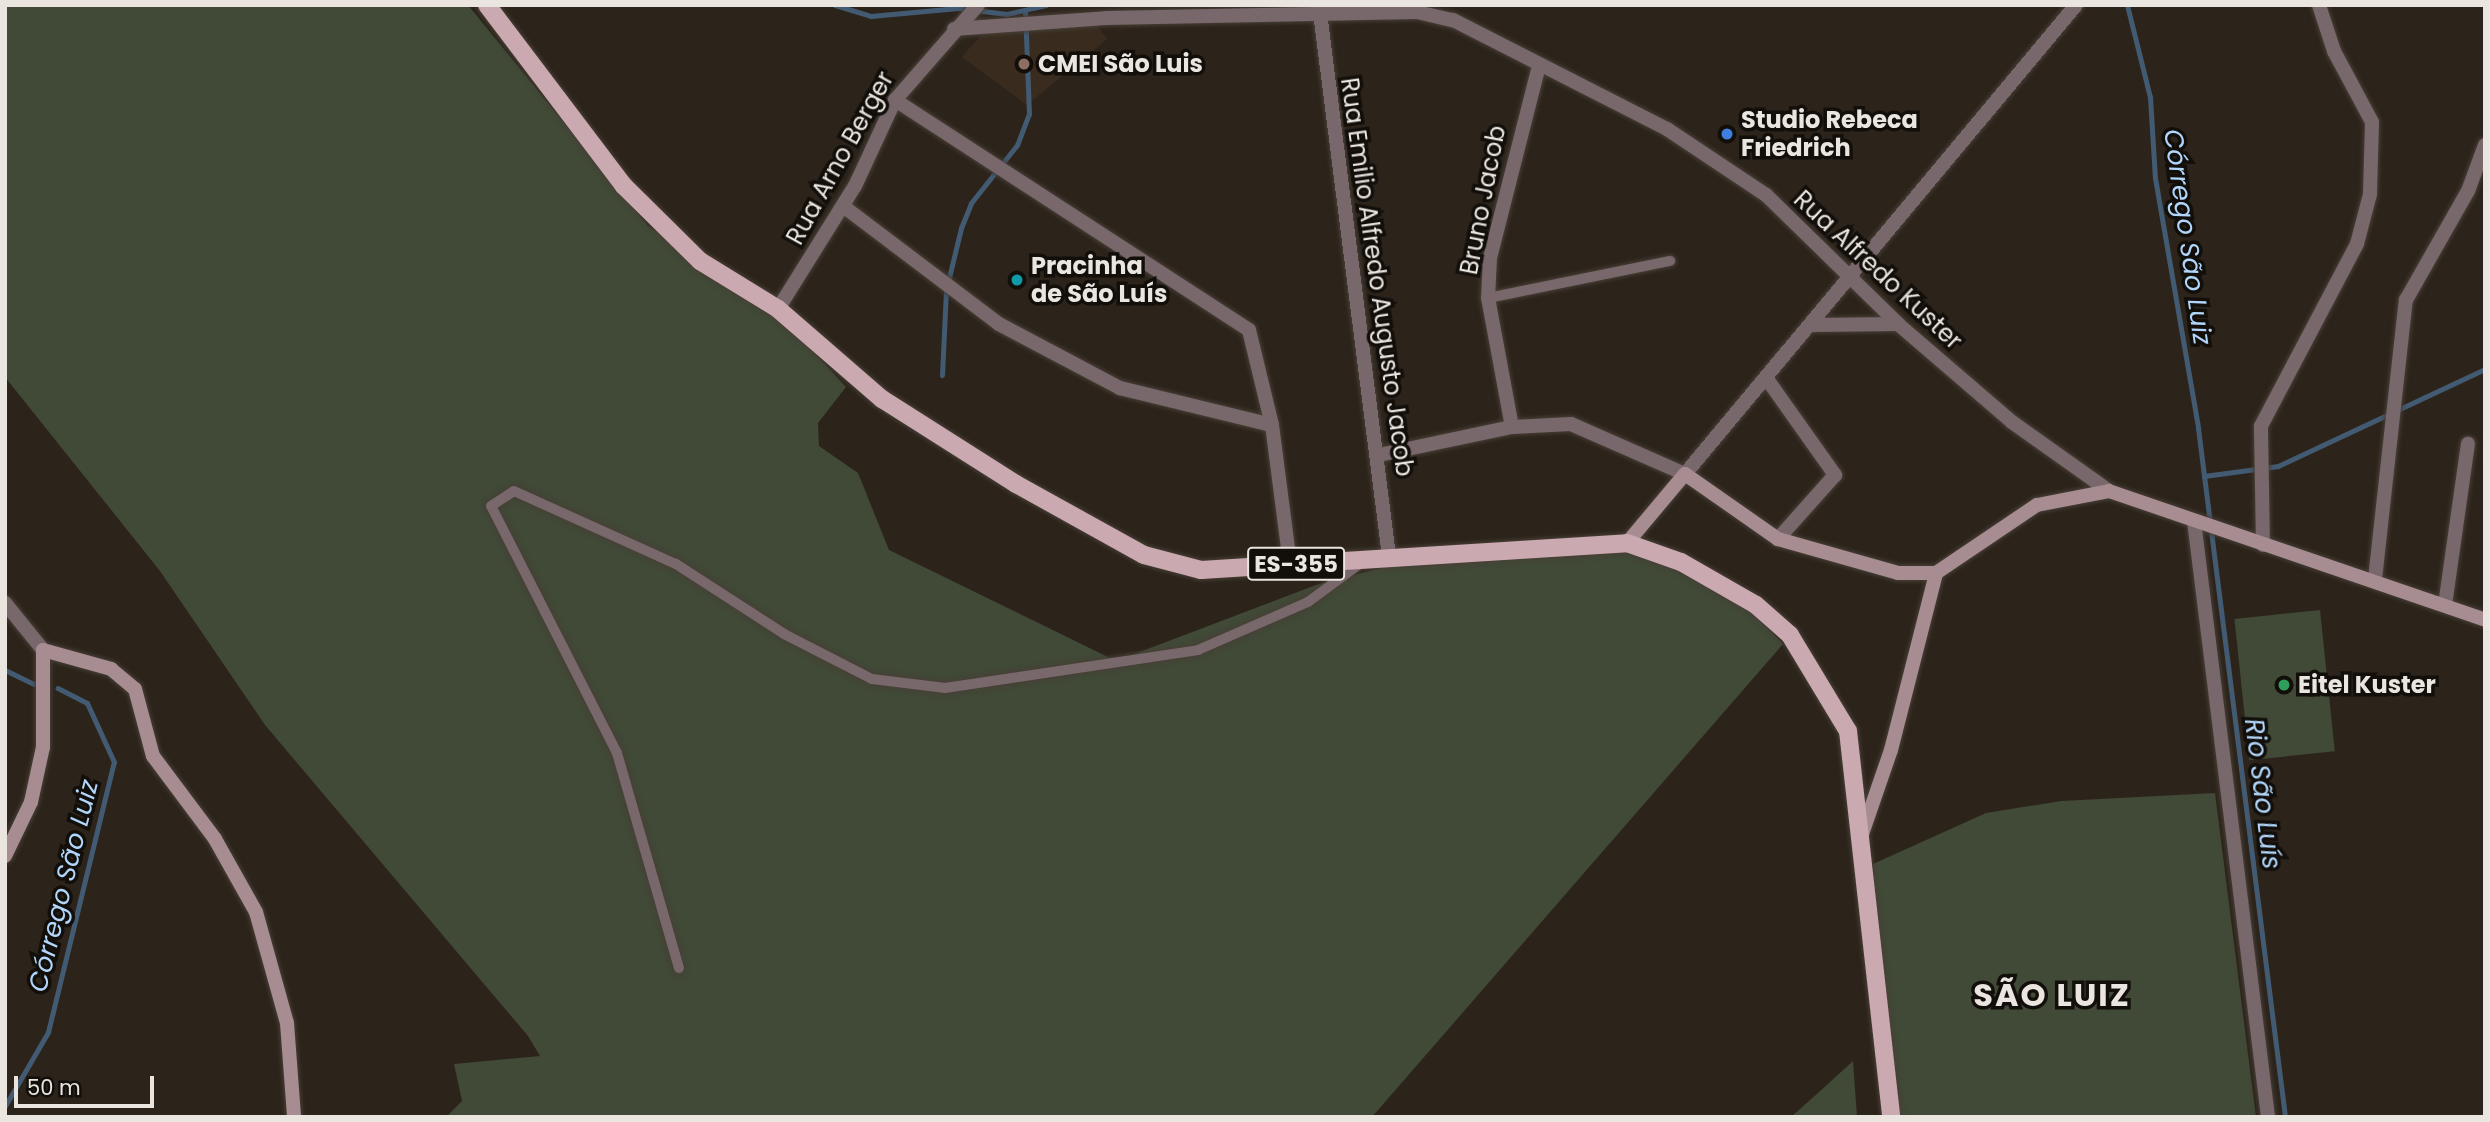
<!DOCTYPE html>
<meta charset="utf-8">
<style>
body{margin:0}
#map{position:relative;width:2490px;height:1122px;overflow:hidden;background:#2c241b;font-family:Poppins,sans-serif}
div>[style]{position:absolute}
.built>*{inset:0;background:#392c1f}
.green>*{inset:0;background:#414937;transform-origin:0 0}
.stream>*{height:5px;margin:-2.5px;padding:0 2.5px;transform-origin:2.5px;border-radius:2.5px;background:#425b73}
.roads{filter:drop-shadow(0 0 2px #473f36) drop-shadow(0 0 2px #473f36)}
.lane>*{height:10px;margin:-5px;padding:0 5px;transform-origin:5px;border-radius:5px;background:#78676b}
.street>*{height:14px;margin:-7px;padding:0 7px;transform-origin:7px;border-radius:7px;background:#78676b}
.secondary>*{height:14px;margin:-7px;padding:0 7px;transform-origin:7px;border-radius:7px;background:#a78c92}
.primary>*{height:18px;margin:-9px;padding:0 9px;transform-origin:9px;border-radius:9px;background:#cba9b0}
.dots>*{width:19px;height:19px;translate:-50% -50%;box-sizing:border-box;border:4px solid #120e0a;border-radius:50%}
span{translate:-50% -50%;white-space:nowrap;text-align:center;line-height:1.15;-webkit-text-stroke:7px #120e0a;paint-order:stroke}
.shield-label span{padding:2px 5px;background:#120e0a;border:2px solid;border-radius:5px;-webkit-text-stroke-width:0}
.shield-label{font-size:23px;color:#ebe5df;font-weight:700}
.poi-label{font-size:24px;color:#ebe5df;font-weight:700}
.left{translate:0 -50%;text-align:left}
.street-label{font-size:24px;color:#ebe5df}
.water-label{font-size:26px;color:#b1d6fa;font-style:italic}
.district-label{font-size:32px;color:#ebe5df;font-weight:700;letter-spacing:2px}
.frame{position:absolute;inset:0;border:7px solid #ebe5df;pointer-events:none}
.scale{position:absolute;left:14px;top:1076px;width:140px;height:32px;box-sizing:border-box;border:4px solid #ebe5df;border-top:0;padding-left:9px;font-size:21px;line-height:24px;white-space:nowrap;color:#ebe5df;-webkit-text-stroke:5px #120e0a;paint-order:stroke}
</style>
<div id="map">
<div class="built">
<div style="clip-path:polygon(1091px 17px,1107px 39px,1027px 105px,962px 57px,981px 35px)"></div>
</div>
<div class="green">
<div style="clip-path:polygon(5px 5px,468px 5px,648px 226px,775px 310px,846px 387px,818px 423px,819px 446px,858px 473px,889px 550px,1116px 661px,1316px 585px,1427px 556px,1609px 546px,1669px 560px,1751px 611px,1783px 644px,1372px 1117px,446px 1117px,462px 1101px,454px 1064px,540px 1056px,528px 1036px,265px 725px,160px 571px,5px 377px)"></div>
<div style="left:2320px;top:610px;width:142px;height:86px;rotate:84deg"></div>
<div style="clip-path:polygon(2215px 793px,2256px 1117px,1883px 1117px,1873px 864px,1986px 813px,2061px 801px)"></div>
<div style="clip-path:polygon(1853px 1061px,1857px 1117px,1791px 1117px,1818px 1093px)"></div>
</div>
<div class="stream">
<div style="left:835px;top:5px;width:38px;rotate:17deg"></div>
<div style="left:871px;top:16px;width:87px;rotate:-5.3deg"></div>
<div style="left:958px;top:8px;width:49px;rotate:7deg"></div>
<div style="left:1007px;top:14px;width:40px;rotate:-13deg"></div>
<div style="left:2127px;top:5px;width:95px;rotate:76deg"></div>
<div style="left:2150px;top:97px;width:81px;rotate:86.5deg"></div>
<div style="left:2155px;top:178px;width:254px;rotate:80.2deg"></div>
<div style="left:2198px;top:428px;width:694px;rotate:82.8deg"></div>
<div style="left:942px;top:375px;width:85px;rotate:-87.3deg"></div>
<div style="left:946px;top:290px;width:64px;rotate:-76.4deg"></div>
<div style="left:961px;top:228px;width:27px;rotate:-68deg"></div>
<div style="left:971px;top:203px;width:74px;rotate:-51.6deg"></div>
<div style="left:1017px;top:145px;width:33px;rotate:-69deg"></div>
<div style="left:1029px;top:114px;width:104px;rotate:-92.2deg"></div>
<div style="left:2204px;top:476px;width:75px;rotate:-7.7deg"></div>
<div style="left:2278px;top:466px;width:229px;rotate:-25.1deg"></div>
<div style="left:5px;top:670px;width:32px;rotate:26deg"></div>
<div style="left:5px;top:1106px;width:86px;rotate:-59.8deg"></div>
<div style="left:48px;top:1032px;width:278px;rotate:-76.3deg"></div>
<div style="left:114px;top:762px;width:65px;rotate:-114.6deg"></div>
<div style="left:87px;top:703px;width:33px;rotate:-153deg"></div>
</div>
<div class="roads">
<div class="lane">
<div style="left:1488px;top:298px;width:186px;rotate:-11.5deg"></div>
<div style="left:679px;top:968px;width:224px;rotate:-106.1deg"></div>
<div style="left:617px;top:753px;width:277px;rotate:-117deg"></div>
<div style="left:491px;top:506px;width:27px;rotate:-33deg"></div>
<div style="left:514px;top:491px;width:178px;rotate:24.3deg"></div>
<div style="left:676px;top:564px;width:129px;rotate:32.9deg"></div>
<div style="left:784px;top:634px;width:99px;rotate:27.1deg"></div>
<div style="left:872px;top:679px;width:74px;rotate:7deg"></div>
<div style="left:945px;top:688px;width:256px;rotate:-8.5deg"></div>
<div style="left:1198px;top:650px;width:120px;rotate:-23.6deg"></div>
<div style="left:1308px;top:602px;width:67px;rotate:-36.5deg"></div>
</div>
<div class="street">
<div style="left:1319px;top:5px;width:555px;rotate:82.76deg"></div>
<div style="left:954px;top:29px;width:152px;rotate:-4.1deg"></div>
<div style="left:1106px;top:18px;width:311px;rotate:-1.1deg"></div>
<div style="left:1417px;top:12px;width:37px;rotate:13deg"></div>
<div style="left:1453px;top:20px;width:240px;rotate:27deg"></div>
<div style="left:1667px;top:129px;width:119px;rotate:33.7deg"></div>
<div style="left:1766px;top:195px;width:185px;rotate:44.3deg"></div>
<div style="left:1898px;top:324px;width:150px;rotate:40.7deg"></div>
<div style="left:2012px;top:422px;width:119px;rotate:35.4deg"></div>
<div style="left:895px;top:100px;width:422px;rotate:33deg"></div>
<div style="left:1249px;top:330px;width:98px;rotate:76.4deg"></div>
<div style="left:1272px;top:425px;width:140px;rotate:82.6deg"></div>
<div style="left:843px;top:206px;width:196px;rotate:37.1deg"></div>
<div style="left:999px;top:324px;width:137px;rotate:27.9deg"></div>
<div style="left:1120px;top:388px;width:156px;rotate:13.7deg"></div>
<div style="left:778px;top:309px;width:145px;rotate:-58deg"></div>
<div style="left:855px;top:186px;width:95px;rotate:-65.1deg"></div>
<div style="left:895px;top:100px;width:126px;rotate:-48.9deg"></div>
<div style="left:1812px;top:325px;width:86px;rotate:-0.7deg"></div>
<div style="left:1767px;top:379px;width:118px;rotate:54.7deg"></div>
<div style="left:1835px;top:475px;width:86px;rotate:131.7deg"></div>
<div style="left:1512px;top:427px;width:131px;rotate:-100.5deg"></div>
<div style="left:1488px;top:298px;width:40px;rotate:-87.1deg"></div>
<div style="left:1490px;top:258px;width:198px;rotate:-75.7deg"></div>
<div style="left:1379px;top:455px;width:136px;rotate:-11.9deg"></div>
<div style="left:1512px;top:427px;width:59px;rotate:-2.9deg"></div>
<div style="left:1571px;top:424px;width:124px;rotate:23.7deg"></div>
<div style="left:1685px;top:474px;width:611px;rotate:-50.18deg"></div>
<div style="left:2194px;top:521px;width:601px;rotate:82.92deg"></div>
<div style="left:2263px;top:545px;width:119px;rotate:-91deg"></div>
<div style="left:2261px;top:426px;width:206px;rotate:-62.2deg"></div>
<div style="left:2357px;top:244px;width:52px;rotate:-75.4deg"></div>
<div style="left:2370px;top:194px;width:72px;rotate:-88.4deg"></div>
<div style="left:2372px;top:122px;width:81px;rotate:-118.2deg"></div>
<div style="left:2334px;top:51px;width:48px;rotate:-108.1deg"></div>
<div style="left:2375px;top:579px;width:281px;rotate:-83.7deg"></div>
<div style="left:2406px;top:300px;width:125px;rotate:-60.4deg"></div>
<div style="left:2468px;top:191px;width:49px;rotate:-69.7deg"></div>
<div style="left:5px;top:603px;width:60px;rotate:51deg"></div>
<div style="left:2445px;top:605px;width:163px;rotate:-81.9deg"></div>
</div>
<div class="secondary">
<div style="left:1627px;top:543px;width:90px;rotate:-50deg"></div>
<div style="left:1685px;top:474px;width:113px;rotate:35deg"></div>
<div style="left:1778px;top:539px;width:125px;rotate:15.8deg"></div>
<div style="left:1898px;top:573px;width:38px"></div>
<div style="left:1861px;top:837px;width:92px;rotate:-71deg"></div>
<div style="left:1891px;top:750px;width:183px;rotate:-75.7deg"></div>
<div style="left:1936px;top:573px;width:122px;rotate:-34deg"></div>
<div style="left:2037px;top:505px;width:73px;rotate:-11deg"></div>
<div style="left:2109px;top:491px;width:398px;rotate:18.9deg"></div>
<div style="left:5px;top:856px;width:60px;rotate:-64.3deg"></div>
<div style="left:31px;top:802px;width:56px;rotate:-77.7deg"></div>
<div style="left:43px;top:747px;width:97px;rotate:-90deg"></div>
<div style="left:43px;top:650px;width:71px;rotate:15.6deg"></div>
<div style="left:111px;top:669px;width:31px;rotate:40deg"></div>
<div style="left:135px;top:689px;width:69px;rotate:75deg"></div>
<div style="left:153px;top:756px;width:104px;rotate:53.2deg"></div>
<div style="left:215px;top:839px;width:84px;rotate:60.7deg"></div>
<div style="left:256px;top:912px;width:115px;rotate:74.4deg"></div>
<div style="left:287px;top:1023px;width:94px;rotate:85.7deg"></div>
</div>
<div class="primary">
<div style="left:487px;top:5px;width:226px;rotate:52.9deg"></div>
<div style="left:623px;top:185px;width:108px;rotate:44.6deg"></div>
<div style="left:700px;top:261px;width:92px;rotate:31.6deg"></div>
<div style="left:778px;top:309px;width:138px;rotate:40.9deg"></div>
<div style="left:882px;top:399px;width:159px;rotate:32.4deg"></div>
<div style="left:1016px;top:484px;width:146px;rotate:29deg"></div>
<div style="left:1144px;top:555px;width:59px;rotate:14.7deg"></div>
<div style="left:1201px;top:570px;width:427px;rotate:-3.6deg"></div>
<div style="left:1627px;top:543px;width:57px;rotate:19.4deg"></div>
<div style="left:1681px;top:562px;width:86px;rotate:29.8deg"></div>
<div style="left:1756px;top:605px;width:45px;rotate:41.4deg"></div>
<div style="left:1790px;top:635px;width:112px;rotate:58.9deg"></div>
<div style="left:1848px;top:731px;width:388px;rotate:83.6deg"></div>
</div>
</div>
<div class="dots">
<div style="left:1024px;top:64px;background:#8d6e63"></div>
<div style="left:1727px;top:134px;background:#3f7fe0"></div>
<div style="left:1017px;top:280px;background:#0f9aa8"></div>
<div style="left:2284px;top:685px;background:#2e9e5b"></div>
</div>
<div class="shield-label">
<span style="left:1296px;top:564px">ES-355</span>
</div>
<div class="poi-label">
<span class="left" style="left:1038px;top:64px">CMEI São Luis</span>
<span class="left" style="left:1741px;top:134px">Studio Rebeca<br>Friedrich</span>
<span class="left" style="left:1031px;top:280px">Pracinha<br>de São Luís</span>
<span class="left" style="left:2298px;top:685px">Eitel Kuster</span>
</div>
<div class="street-label">
<span style="left:840px;top:158px;rotate:-61deg">Rua Arno Berger</span>
<span style="left:1483px;top:200px;rotate:-79deg">Bruno Jacob</span>
<span style="left:1878px;top:270px;rotate:43deg">Rua Alfredo Kuster</span>
<span style="left:1377px;top:277px;rotate:82deg">Rua Emilio Alfredo Augusto Jacob</span>
</div>
<div class="water-label">
<span style="left:2187px;top:237px;rotate:82deg">Córrego São Luiz</span>
<span style="left:2262px;top:794px;rotate:83deg">Rio São Luís</span>
<span style="left:64px;top:886px;rotate:-76deg">Córrego São Luiz</span>
</div>
<div class="district-label">
<span style="left:2052px;top:995px">SÃO LUIZ</span>
</div>
<div class="frame"></div>
<div class="scale">50 m</div>
</div>
